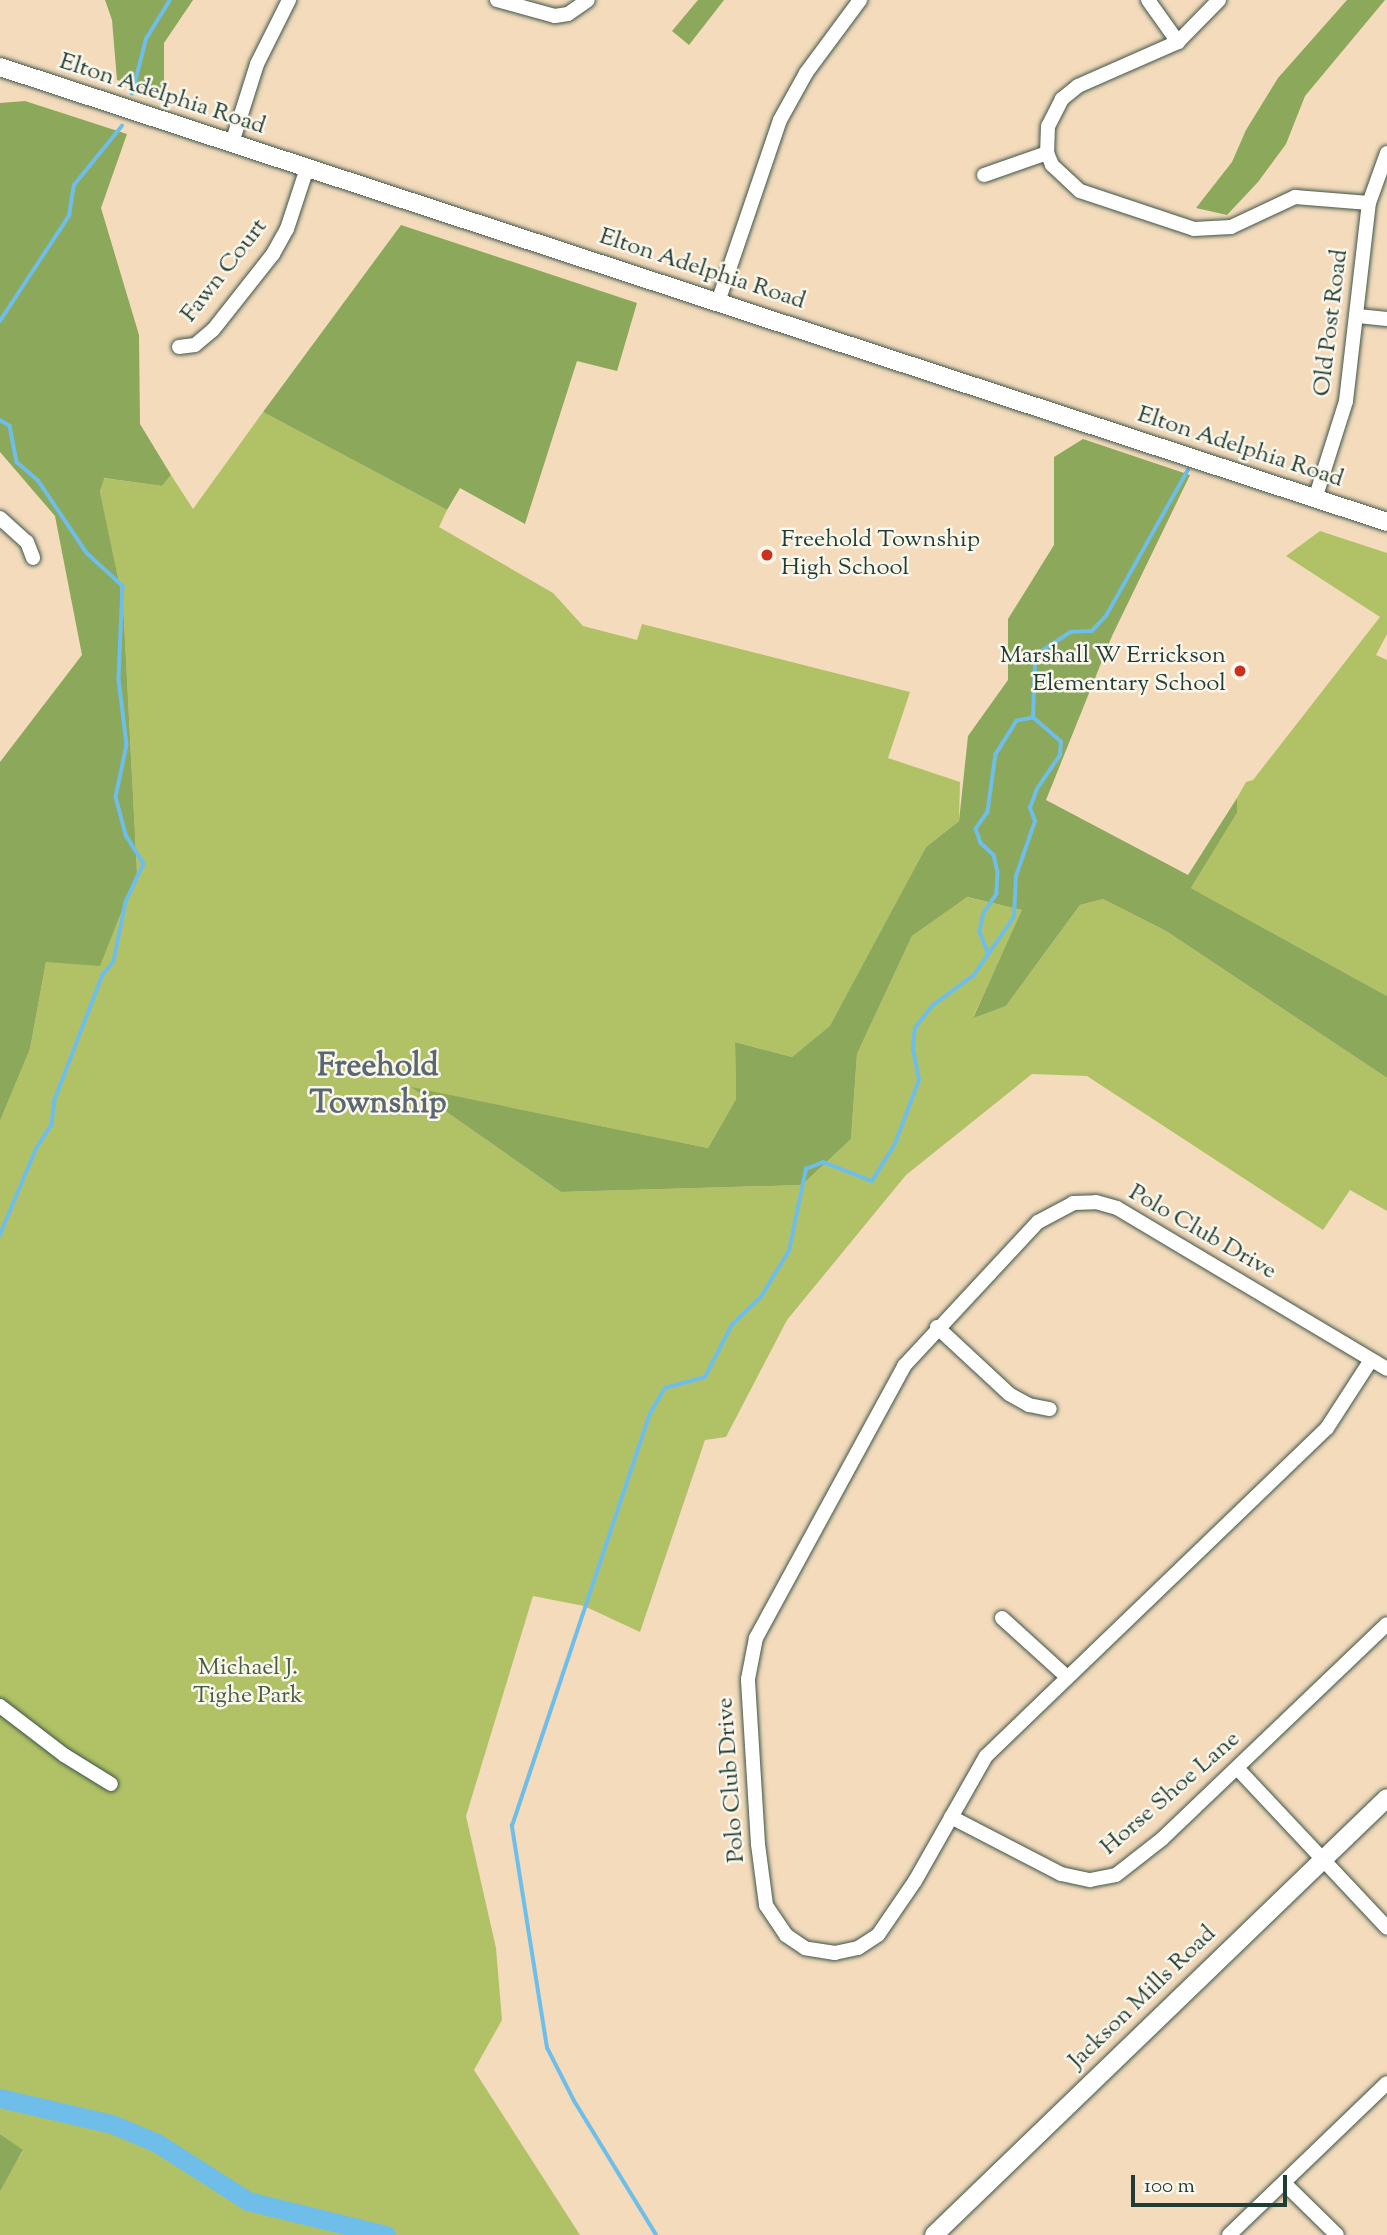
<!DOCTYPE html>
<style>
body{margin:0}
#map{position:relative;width:1387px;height:2235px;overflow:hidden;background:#f3dbbc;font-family:"Sorts Mill Goudy",serif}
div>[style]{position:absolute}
.green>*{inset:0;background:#b1c266}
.forest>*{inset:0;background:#8ca85b}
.stream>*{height:3.5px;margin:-1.75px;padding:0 1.75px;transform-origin:1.75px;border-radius:1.75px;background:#6ebee9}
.river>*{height:19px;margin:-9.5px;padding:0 9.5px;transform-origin:9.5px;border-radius:9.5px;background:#6ebee9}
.roads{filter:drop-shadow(0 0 2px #3f5548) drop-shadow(0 0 2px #3f5548)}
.minor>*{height:14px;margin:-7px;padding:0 7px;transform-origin:7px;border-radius:7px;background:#fff}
.major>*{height:18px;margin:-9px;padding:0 9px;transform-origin:9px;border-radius:9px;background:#fff}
.dots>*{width:19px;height:19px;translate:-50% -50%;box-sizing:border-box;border:4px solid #fbf7ec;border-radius:50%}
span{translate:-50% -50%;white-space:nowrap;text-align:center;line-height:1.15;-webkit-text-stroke:5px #fbf7ec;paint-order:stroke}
.street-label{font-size:24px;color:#1f3d34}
.poi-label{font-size:24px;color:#1f3d34}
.left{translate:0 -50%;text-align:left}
.right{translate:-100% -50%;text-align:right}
.park-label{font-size:24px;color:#445e40}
.district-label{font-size:32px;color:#596771;font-weight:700}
.scale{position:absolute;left:1131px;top:2175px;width:156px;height:32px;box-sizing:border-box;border:4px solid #1f3d34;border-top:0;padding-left:9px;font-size:21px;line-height:24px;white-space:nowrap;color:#1f3d34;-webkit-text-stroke:5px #fbf7ec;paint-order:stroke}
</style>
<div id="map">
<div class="green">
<div style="clip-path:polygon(263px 412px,447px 510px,439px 527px,553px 593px,583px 626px,637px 640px,642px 624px,910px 692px,888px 758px,960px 782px,959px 821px,926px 847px,831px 1026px,792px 1057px,735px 1042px,736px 1099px,708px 1148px,413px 1088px,561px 1192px,802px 1185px,851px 1139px,857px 1054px,912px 936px,966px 897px,1023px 910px,973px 1017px,1006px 1006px,1080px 905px,1103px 899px,1166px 931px,1387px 1078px,1387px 1211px,1350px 1190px,1323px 1230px,1087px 1076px,1032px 1074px,906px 1175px,787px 1320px,726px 1437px,705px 1440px,640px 1632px,584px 1606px,533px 1596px,466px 1816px,496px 1948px,502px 2020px,474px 2070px,580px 2235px,0 2235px,0 2189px,23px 2151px,0 2134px,0 1121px,30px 1049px,46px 962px,137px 872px,123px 601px,100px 493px,103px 478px,162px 486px,171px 475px,193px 509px)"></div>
<div style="clip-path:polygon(1320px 531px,1387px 553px,1387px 634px,1376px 655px,1387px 660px,1387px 996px,1191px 888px,1237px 813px,1237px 798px,1246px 782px,1253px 780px,1380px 617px,1286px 556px)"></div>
</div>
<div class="forest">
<div style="clip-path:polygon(105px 0,193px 0,164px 43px,164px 95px,117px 80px,112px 20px)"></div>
<div style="clip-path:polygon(698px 0,724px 0,689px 45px,672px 31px)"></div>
<div style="clip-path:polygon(1347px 0,1385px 0,1305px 96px,1286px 144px,1258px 182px,1227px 215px,1196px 208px,1232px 162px,1246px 130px,1278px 78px)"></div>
<div style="clip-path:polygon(25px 101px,127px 134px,101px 208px,139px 335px,140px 424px,171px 475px,162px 486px,104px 478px,100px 492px,123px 601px,137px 872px,100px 966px,46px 962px,30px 1049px,0 1121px,0 762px,82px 655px,55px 516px,0 452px,0 103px)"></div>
<div style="clip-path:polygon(401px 225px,637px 303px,617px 371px,577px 361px,525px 524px,460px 488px,447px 510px,263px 412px)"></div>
<div style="clip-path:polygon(1083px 439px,1190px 475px,1112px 636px,1046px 800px,1188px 875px,1237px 798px,1237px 813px,1191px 888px,1387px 996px,1387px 1078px,1166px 931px,1103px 899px,1080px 905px,1006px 1006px,973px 1018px,1022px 910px,967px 897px,912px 936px,857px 1054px,851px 1139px,802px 1185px,561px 1192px,411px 1087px,708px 1148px,736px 1099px,735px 1042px,792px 1057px,830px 1026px,926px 847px,959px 821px,968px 736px,1008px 680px,1008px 619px,1054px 545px,1054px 457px)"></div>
<div style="clip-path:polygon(0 2134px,23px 2150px,0 2191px)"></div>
</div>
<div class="stream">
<div style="left:132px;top:94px;width:57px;rotate:-75.7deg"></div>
<div style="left:146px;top:39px;width:46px;rotate:-58.4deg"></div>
<div style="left:0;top:321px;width:126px;rotate:-56.7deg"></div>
<div style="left:69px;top:216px;width:31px;rotate:-81deg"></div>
<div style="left:74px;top:185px;width:76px;rotate:-50.9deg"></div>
<div style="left:0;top:420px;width:12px;rotate:31deg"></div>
<div style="left:10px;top:426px;width:37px;rotate:79deg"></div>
<div style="left:17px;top:462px;width:28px;rotate:41deg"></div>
<div style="left:38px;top:480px;width:88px;rotate:56.1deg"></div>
<div style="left:87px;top:553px;width:49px;rotate:42.5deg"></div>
<div style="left:123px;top:586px;width:93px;rotate:92.5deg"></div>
<div style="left:119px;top:679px;width:66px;rotate:83.1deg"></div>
<div style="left:127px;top:745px;width:53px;rotate:101.9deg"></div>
<div style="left:116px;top:797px;width:39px;rotate:75deg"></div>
<div style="left:126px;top:835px;width:34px;rotate:58deg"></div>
<div style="left:144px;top:864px;width:42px;rotate:115.3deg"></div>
<div style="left:126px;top:902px;width:61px;rotate:101.3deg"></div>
<div style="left:114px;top:962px;width:17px;rotate:130deg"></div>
<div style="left:103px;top:975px;width:134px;rotate:111deg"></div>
<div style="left:55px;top:1100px;width:25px;rotate:97deg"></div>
<div style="left:52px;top:1125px;width:30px;rotate:123deg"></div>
<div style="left:36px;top:1150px;width:93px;rotate:112.7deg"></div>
<div style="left:1033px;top:718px;width:55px;rotate:-87.9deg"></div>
<div style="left:1035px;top:663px;width:15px;rotate:-58deg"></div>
<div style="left:1043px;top:650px;width:33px;rotate:-33deg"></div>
<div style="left:1071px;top:632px;width:21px;rotate:-3deg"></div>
<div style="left:1092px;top:631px;width:21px;rotate:-47deg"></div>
<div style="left:1106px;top:616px;width:167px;rotate:-60.7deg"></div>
<div style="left:656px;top:2235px;width:157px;rotate:-121.5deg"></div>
<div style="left:574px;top:2101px;width:59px;rotate:-117deg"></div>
<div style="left:547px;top:2048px;width:225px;rotate:-99deg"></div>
<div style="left:512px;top:1826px;width:434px;rotate:-71.5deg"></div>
<div style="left:650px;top:1414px;width:30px;rotate:-60deg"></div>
<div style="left:665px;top:1388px;width:41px;rotate:-15.4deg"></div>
<div style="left:705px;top:1377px;width:59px;rotate:-62.6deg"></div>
<div style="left:732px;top:1325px;width:40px;rotate:-44deg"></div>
<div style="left:761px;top:1297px;width:54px;rotate:-58.7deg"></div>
<div style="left:789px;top:1251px;width:84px;rotate:-78.3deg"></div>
<div style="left:806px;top:1169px;width:18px;rotate:-22deg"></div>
<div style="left:823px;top:1162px;width:53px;rotate:21.2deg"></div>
<div style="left:872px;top:1181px;width:44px;rotate:-58.1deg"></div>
<div style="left:895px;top:1144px;width:68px;rotate:-69.4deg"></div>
<div style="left:919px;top:1080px;width:32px;rotate:-101deg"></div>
<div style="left:913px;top:1049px;width:21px;rotate:-85deg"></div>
<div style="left:915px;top:1028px;width:28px;rotate:-52deg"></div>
<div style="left:932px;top:1006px;width:52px;rotate:-36.4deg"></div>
<div style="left:974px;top:975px;width:70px;rotate:-55.4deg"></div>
<div style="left:1014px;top:917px;width:41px;rotate:-87.2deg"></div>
<div style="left:1016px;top:876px;width:58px;rotate:-70.9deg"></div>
<div style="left:1035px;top:821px;width:14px;rotate:-111deg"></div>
<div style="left:1030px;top:808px;width:20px;rotate:-70deg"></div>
<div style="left:1037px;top:789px;width:41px;rotate:-55.9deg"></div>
<div style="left:1060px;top:755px;width:13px;rotate:-86deg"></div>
<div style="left:1061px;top:742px;width:37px;rotate:-139deg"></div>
<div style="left:1033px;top:718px;width:16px;rotate:169deg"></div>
<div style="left:1017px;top:721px;width:39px;rotate:122deg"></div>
<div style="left:996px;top:754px;width:59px;rotate:97.9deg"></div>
<div style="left:988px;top:812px;width:21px;rotate:125deg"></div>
<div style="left:976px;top:829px;width:15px;rotate:70deg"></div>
<div style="left:981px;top:843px;width:18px;rotate:43deg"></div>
<div style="left:994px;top:855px;width:17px;rotate:77deg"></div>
<div style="left:998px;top:872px;width:22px;rotate:93deg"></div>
<div style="left:997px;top:894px;width:23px;rotate:124deg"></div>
<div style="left:984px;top:913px;width:19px;rotate:102deg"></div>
<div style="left:980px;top:932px;width:22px;rotate:68deg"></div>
</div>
<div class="river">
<div style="left:0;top:2098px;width:115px;rotate:13.1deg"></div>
<div style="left:112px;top:2124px;width:49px;rotate:22.9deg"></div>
<div style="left:157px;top:2143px;width:108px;rotate:32.5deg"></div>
<div style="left:248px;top:2201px;width:142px;rotate:13.8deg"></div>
</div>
<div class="roads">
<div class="minor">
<div style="left:497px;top:0;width:60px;rotate:15.4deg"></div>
<div style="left:555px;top:16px;width:13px;rotate:-9deg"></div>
<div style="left:568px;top:14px;width:24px;rotate:-35deg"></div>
<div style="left:1148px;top:0;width:52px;rotate:54.5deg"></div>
<div style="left:1219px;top:0;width:59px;rotate:134.3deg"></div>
<div style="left:1178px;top:42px;width:109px;rotate:156.3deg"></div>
<div style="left:1078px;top:86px;width:21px;rotate:141deg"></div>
<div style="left:1062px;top:99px;width:30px;rotate:117deg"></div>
<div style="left:1048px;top:126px;width:27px;rotate:92deg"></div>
<div style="left:1047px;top:153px;width:13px;rotate:67deg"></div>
<div style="left:1052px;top:165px;width:38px;rotate:43deg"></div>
<div style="left:1080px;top:191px;width:120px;rotate:18.4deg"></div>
<div style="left:1194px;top:229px;width:37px;rotate:-3deg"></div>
<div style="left:1231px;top:227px;width:71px;rotate:-25.1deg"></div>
<div style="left:1295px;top:197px;width:74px;rotate:4.6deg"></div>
<div style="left:232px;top:143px;width:83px;rotate:-72.4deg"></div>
<div style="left:257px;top:64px;width:72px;rotate:-63.4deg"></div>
<div style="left:984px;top:175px;width:67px;rotate:-19.2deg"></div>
<div style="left:718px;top:302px;width:192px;rotate:-71.2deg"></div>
<div style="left:780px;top:120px;width:54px;rotate:-61deg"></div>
<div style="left:806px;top:73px;width:91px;rotate:-53.5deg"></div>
<div style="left:1358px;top:316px;width:29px;rotate:6deg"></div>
<div style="left:179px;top:347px;width:16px;rotate:-7deg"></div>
<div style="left:195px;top:345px;width:23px;rotate:-40deg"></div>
<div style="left:213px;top:330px;width:97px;rotate:-51.7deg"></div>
<div style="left:273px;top:254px;width:29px;rotate:-61deg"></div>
<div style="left:287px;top:229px;width:64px;rotate:-71.8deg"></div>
<div style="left:1315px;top:499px;width:103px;rotate:-72.4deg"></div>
<div style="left:1346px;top:401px;width:199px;rotate:-83.4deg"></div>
<div style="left:1369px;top:203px;width:53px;rotate:-70.2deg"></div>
<div style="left:0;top:518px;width:36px;rotate:42deg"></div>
<div style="left:27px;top:542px;width:17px;rotate:69deg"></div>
<div style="left:937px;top:1327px;width:98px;rotate:42.9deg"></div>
<div style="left:1009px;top:1394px;width:23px;rotate:29deg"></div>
<div style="left:1029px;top:1405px;width:21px;rotate:11deg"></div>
<div style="left:1371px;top:1360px;width:81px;rotate:122.9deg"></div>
<div style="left:1327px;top:1428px;width:473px;rotate:136.1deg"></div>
<div style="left:986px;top:1756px;width:144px;rotate:119.6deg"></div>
<div style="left:915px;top:1881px;width:65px;rotate:124.4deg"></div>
<div style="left:878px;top:1935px;width:24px;rotate:147deg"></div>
<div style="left:858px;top:1948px;width:24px;rotate:168deg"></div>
<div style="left:835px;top:1953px;width:30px;rotate:-171deg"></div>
<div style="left:805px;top:1948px;width:23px;rotate:-146deg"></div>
<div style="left:786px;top:1935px;width:36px;rotate:-124deg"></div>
<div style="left:766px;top:1905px;width:62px;rotate:-97.5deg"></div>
<div style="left:758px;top:1844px;width:165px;rotate:-93.5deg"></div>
<div style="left:748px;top:1679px;width:42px;rotate:-79deg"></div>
<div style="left:756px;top:1638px;width:310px;rotate:-61.4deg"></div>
<div style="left:904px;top:1366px;width:197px;rotate:-47.1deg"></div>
<div style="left:1038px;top:1222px;width:40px;rotate:-28deg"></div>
<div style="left:1073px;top:1203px;width:23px;rotate:-2deg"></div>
<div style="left:1096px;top:1202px;width:22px;rotate:16deg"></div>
<div style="left:1117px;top:1208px;width:314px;rotate:30.8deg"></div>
<div style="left:1002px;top:1618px;width:88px;rotate:42.2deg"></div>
<div style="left:0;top:1706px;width:81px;rotate:37.4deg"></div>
<div style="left:64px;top:1755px;width:55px;rotate:31.7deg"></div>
<div style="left:1237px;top:1768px;width:219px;rotate:46.8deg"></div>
<div style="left:951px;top:1817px;width:124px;rotate:27.4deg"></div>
<div style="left:1061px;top:1874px;width:30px;rotate:12deg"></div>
<div style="left:1090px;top:1880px;width:26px;rotate:-11deg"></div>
<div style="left:1116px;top:1875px;width:58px;rotate:-38deg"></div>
<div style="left:1162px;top:1839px;width:311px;rotate:-43.7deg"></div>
<div style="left:1284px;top:2183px;width:74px;rotate:44.5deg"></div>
<div style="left:1229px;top:2235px;width:219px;rotate:-43.9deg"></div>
</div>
<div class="major">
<div style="left:0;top:67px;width:1460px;rotate:18.16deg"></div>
<div style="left:934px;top:2235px;width:629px;rotate:-43.97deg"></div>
</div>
</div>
<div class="dots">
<div style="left:767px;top:555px;background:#c8321e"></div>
<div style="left:1240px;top:671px;background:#c8321e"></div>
</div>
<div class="street-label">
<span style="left:162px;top:95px;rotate:18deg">Elton Adelphia Road</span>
<span style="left:702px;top:270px;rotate:18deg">Elton Adelphia Road</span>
<span style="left:225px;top:271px;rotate:-52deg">Fawn Court</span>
<span style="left:1332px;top:323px;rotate:-83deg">Old Post Road</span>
<span style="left:1240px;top:448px;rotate:18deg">Elton Adelphia Road</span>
<span style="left:1202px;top:1233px;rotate:30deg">Polo Club Drive</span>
<span style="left:732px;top:1780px;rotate:-94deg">Polo Club Drive</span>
<span style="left:1171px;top:1794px;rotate:-41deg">Horse Shoe Lane</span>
<span style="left:1143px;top:1998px;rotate:-44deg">Jackson Mills Road</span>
</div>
<div class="poi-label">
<span class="left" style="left:781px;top:555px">Freehold Township<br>High School</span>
<span class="right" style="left:1226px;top:671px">Marshall W Errickson<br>Elementary School</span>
</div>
<div class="park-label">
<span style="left:248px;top:1683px">Michael J.<br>Tighe Park</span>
</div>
<div class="district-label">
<span style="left:378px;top:1086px">Freehold<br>Township</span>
</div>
<div class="scale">100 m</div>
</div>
